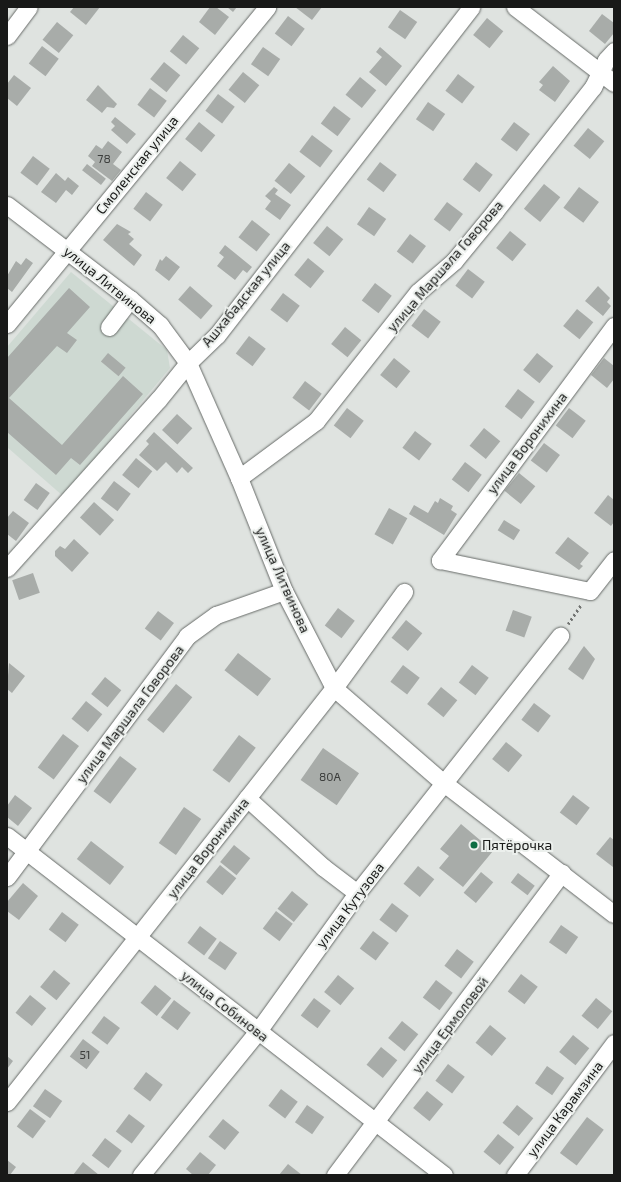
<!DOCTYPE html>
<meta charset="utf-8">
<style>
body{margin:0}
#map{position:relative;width:621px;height:1182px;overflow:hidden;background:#dfe3e0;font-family:"Exo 2",sans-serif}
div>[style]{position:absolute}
.built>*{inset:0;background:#ced9d2}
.building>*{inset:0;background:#a8aca9;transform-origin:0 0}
.path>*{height:2.5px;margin-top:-1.25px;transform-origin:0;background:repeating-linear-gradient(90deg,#727472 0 2px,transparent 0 5px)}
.roads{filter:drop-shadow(0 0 1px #676b68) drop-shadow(0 0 1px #676b68)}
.minor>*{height:17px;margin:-8.5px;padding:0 8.5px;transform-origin:8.5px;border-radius:8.5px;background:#fff}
.dots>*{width:11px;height:11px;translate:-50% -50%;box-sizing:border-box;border:2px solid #ecf0ed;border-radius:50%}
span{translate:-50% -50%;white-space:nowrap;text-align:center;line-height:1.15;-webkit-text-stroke:4px #ecf0ed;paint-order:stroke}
.number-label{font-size:12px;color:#3c3e3c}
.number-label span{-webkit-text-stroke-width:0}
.street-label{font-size:14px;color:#181918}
.poi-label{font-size:14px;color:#181918}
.left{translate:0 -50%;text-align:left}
.frame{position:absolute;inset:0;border:8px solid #181918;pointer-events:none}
</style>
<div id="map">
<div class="built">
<div style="clip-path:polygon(71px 272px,167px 350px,170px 368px,63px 496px,7px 447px,7px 347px)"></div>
</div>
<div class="building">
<div style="clip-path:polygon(74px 7px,100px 7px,86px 25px,70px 12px)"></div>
<div style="clip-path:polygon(210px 7px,216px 7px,229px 17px,215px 35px,199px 22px)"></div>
<div style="clip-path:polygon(227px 7px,237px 7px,233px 12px)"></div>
<div style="clip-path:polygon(295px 7px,322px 7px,312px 20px)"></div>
<div style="left:400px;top:10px;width:21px;height:21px;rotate:35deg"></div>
<div style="clip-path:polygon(602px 14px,614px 23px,614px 33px,605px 44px,589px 31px)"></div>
<div style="left:288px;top:16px;width:21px;height:22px;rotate:37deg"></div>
<div style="left:487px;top:18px;width:21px;height:22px;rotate:39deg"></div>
<div style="left:57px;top:22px;width:21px;height:23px;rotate:39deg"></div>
<div style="left:183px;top:35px;width:21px;height:21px;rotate:39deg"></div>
<div style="left:42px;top:46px;width:21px;height:22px;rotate:37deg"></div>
<div style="left:263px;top:47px;width:21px;height:21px;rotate:35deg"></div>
<div style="clip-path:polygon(380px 47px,402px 66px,386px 86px,369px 72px,382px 57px,376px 52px)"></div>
<div style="left:164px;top:62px;width:21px;height:22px;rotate:39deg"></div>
<div style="clip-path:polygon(553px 66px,570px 81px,555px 102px,539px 90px,543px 85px,539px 82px)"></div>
<div style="left:243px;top:72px;width:21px;height:23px;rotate:39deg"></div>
<div style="left:458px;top:74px;width:21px;height:21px;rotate:37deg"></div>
<div style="clip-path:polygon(14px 75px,31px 88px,17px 106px,7px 98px,7px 84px)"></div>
<div style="left:360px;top:77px;width:21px;height:23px;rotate:39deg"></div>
<div style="clip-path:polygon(98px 85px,117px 104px,114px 108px,107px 107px,102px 113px,86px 100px)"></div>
<div style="left:150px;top:88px;width:21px;height:21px;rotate:37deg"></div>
<div style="left:218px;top:94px;width:21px;height:21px;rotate:37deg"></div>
<div style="left:428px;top:102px;width:21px;height:21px;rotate:35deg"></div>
<div style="left:334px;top:106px;width:21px;height:22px;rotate:37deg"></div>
<div style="clip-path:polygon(115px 117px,136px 134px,127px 144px,111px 130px,115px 126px,111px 122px)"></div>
<div style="left:199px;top:122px;width:21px;height:22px;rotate:39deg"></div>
<div style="left:514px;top:122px;width:20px;height:22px;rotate:37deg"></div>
<div style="left:588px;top:128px;width:21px;height:23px;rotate:39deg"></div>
<div style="left:312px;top:135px;width:26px;height:21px;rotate:37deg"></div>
<div style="clip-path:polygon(108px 141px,122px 152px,113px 164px,121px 170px,112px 181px,92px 166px,95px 162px,88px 156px,96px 145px,102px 149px)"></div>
<div style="left:33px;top:156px;width:21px;height:21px;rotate:37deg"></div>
<div style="left:180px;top:161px;width:21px;height:22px;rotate:39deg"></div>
<div style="left:380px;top:162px;width:21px;height:22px;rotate:37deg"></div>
<div style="left:476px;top:162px;width:21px;height:22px;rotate:37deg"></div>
<div style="left:289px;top:163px;width:21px;height:23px;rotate:39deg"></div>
<div style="left:87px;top:164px;width:24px;height:8px;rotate:38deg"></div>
<div style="clip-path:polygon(56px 173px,65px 181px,68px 177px,79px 186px,72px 195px,66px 190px,56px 203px,41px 192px)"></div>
<div style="left:544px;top:184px;width:21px;height:32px;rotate:39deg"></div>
<div style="clip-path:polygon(274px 187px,278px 190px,275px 194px,291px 205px,280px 220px,265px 209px,271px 201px,265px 196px)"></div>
<div style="left:579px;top:187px;width:25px;height:26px;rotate:37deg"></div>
<div style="left:146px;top:192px;width:21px;height:21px;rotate:37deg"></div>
<div style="left:447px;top:202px;width:20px;height:22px;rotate:37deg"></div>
<div style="left:369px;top:207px;width:21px;height:21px;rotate:35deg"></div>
<div style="left:252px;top:220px;width:23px;height:22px;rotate:38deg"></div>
<div style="clip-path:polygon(117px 224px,131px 232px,128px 234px,134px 239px,129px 244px,142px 255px,134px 266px,103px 240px)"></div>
<div style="left:327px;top:226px;width:21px;height:22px;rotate:39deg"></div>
<div style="left:510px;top:231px;width:21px;height:22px;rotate:39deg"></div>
<div style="left:410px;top:234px;width:20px;height:22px;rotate:37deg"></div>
<div style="clip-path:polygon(225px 245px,252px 267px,247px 273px,243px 270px,235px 280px,217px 266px,224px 257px,219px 253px)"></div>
<div style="clip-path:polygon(166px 256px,180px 267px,169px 281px,155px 270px,160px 259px,162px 261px)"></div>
<div style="clip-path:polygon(26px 258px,33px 263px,12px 292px,7px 288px,7px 276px,16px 261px,21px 265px)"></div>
<div style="left:308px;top:258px;width:21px;height:22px;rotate:39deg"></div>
<div style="left:468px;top:269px;width:21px;height:21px;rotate:37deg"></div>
<div style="left:375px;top:283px;width:21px;height:22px;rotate:37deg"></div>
<div style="left:190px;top:286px;width:30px;height:18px;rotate:41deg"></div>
<div style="clip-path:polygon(598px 286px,610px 298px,607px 302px,611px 306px,603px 316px,585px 301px)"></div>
<div style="clip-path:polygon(69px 288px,90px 307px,67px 333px,77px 340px,67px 353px,57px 346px,9px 398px,62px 445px,123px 376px,143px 394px,80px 465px,71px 458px,56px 475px,7px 432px,7px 358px)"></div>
<div style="left:283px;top:293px;width:21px;height:21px;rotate:37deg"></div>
<div style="left:424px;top:309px;width:21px;height:21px;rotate:37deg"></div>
<div style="left:577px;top:309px;width:21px;height:22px;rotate:39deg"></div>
<div style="left:345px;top:327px;width:21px;height:22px;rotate:39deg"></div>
<div style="left:249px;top:336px;width:21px;height:22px;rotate:37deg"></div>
<div style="left:108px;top:353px;width:23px;height:11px;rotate:40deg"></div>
<div style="left:537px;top:353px;width:21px;height:22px;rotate:39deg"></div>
<div style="left:394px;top:358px;width:21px;height:22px;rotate:39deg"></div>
<div style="clip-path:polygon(604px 358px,614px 366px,614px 379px,607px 388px,591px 375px)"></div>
<div style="left:305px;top:381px;width:21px;height:21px;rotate:37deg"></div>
<div style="left:518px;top:389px;width:21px;height:22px;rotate:37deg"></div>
<div style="left:347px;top:408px;width:21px;height:22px;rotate:37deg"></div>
<div style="left:569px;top:408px;width:21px;height:22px;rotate:37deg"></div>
<div style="left:177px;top:414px;width:21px;height:22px;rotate:43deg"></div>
<div style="left:484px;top:428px;width:21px;height:23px;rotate:39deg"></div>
<div style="left:415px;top:431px;width:21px;height:21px;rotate:37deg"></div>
<div style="clip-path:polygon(154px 432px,193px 468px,188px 473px,182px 467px,177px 473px,166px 462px,157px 471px,139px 455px,149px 444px,146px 441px)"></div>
<div style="left:544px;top:443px;width:20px;height:22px;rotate:37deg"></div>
<div style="left:136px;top:458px;width:21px;height:22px;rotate:39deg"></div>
<div style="left:465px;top:462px;width:21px;height:22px;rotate:37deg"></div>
<div style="left:519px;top:473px;width:21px;height:23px;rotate:39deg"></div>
<div style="left:114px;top:481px;width:21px;height:22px;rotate:37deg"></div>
<div style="left:36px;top:483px;width:17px;height:21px;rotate:36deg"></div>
<div style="clip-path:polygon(608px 495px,614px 500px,614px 522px,611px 526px,594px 513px)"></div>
<div style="clip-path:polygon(440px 498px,453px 506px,451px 510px,457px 514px,444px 535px,409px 514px,414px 505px,428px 513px,435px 501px,438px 503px)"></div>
<div style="left:94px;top:502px;width:27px;height:21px;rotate:42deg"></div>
<div style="left:389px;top:508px;width:21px;height:30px;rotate:29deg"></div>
<div style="clip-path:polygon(13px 511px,29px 523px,16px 541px,7px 534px,7px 518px)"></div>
<div style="left:504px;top:520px;width:19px;height:12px;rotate:32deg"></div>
<div style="clip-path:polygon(568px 537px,589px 553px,580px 564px,583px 566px,579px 570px,555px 553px)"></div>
<div style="clip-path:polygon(74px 539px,89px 553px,72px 572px,55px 556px,55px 551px,60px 546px,65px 549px)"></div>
<div style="left:33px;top:573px;width:21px;height:22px;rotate:71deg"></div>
<div style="left:338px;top:608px;width:21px;height:22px;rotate:37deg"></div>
<div style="left:513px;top:610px;width:20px;height:22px;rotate:20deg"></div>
<div style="left:158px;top:611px;width:20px;height:22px;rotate:37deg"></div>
<div style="left:406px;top:620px;width:21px;height:23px;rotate:39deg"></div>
<div style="clip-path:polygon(584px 646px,595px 659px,583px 680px,568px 669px)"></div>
<div style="left:238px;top:653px;width:42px;height:22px;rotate:38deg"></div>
<div style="clip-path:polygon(9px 663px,25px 676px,12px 693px,7px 689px)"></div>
<div style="left:403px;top:665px;width:21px;height:21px;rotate:37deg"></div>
<div style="left:472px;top:665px;width:21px;height:22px;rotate:37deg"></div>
<div style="left:105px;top:677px;width:21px;height:22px;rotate:39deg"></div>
<div style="left:176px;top:684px;width:21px;height:46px;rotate:39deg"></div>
<div style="left:441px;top:687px;width:21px;height:22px;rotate:39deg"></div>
<div style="left:86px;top:701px;width:21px;height:23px;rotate:39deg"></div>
<div style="left:534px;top:703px;width:21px;height:21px;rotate:37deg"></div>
<div style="left:63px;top:734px;width:20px;height:42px;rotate:37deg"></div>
<div style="left:239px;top:735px;width:21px;height:44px;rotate:37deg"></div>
<div style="left:506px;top:742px;width:21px;height:22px;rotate:39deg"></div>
<div style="left:323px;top:748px;width:44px;height:39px;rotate:35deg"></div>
<div style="left:120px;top:756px;width:21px;height:44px;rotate:37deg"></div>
<div style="clip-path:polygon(15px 795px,32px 808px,18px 826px,7px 817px,7px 806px)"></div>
<div style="left:573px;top:795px;width:21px;height:22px;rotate:37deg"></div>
<div style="left:184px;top:807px;width:21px;height:44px;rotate:35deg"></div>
<div style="clip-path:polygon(461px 824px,493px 851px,463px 887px,439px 868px,449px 856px,440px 849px)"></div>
<div style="clip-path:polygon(610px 837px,614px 840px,613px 867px,596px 854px)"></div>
<div style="left:91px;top:841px;width:42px;height:23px;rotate:38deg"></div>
<div style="left:234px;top:845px;width:21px;height:22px;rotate:39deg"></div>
<div style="left:220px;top:865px;width:21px;height:22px;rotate:39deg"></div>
<div style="left:418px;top:866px;width:21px;height:23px;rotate:39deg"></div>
<div style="left:481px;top:872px;width:16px;height:27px;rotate:40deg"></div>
<div style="left:518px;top:873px;width:21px;height:12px;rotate:37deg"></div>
<div style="clip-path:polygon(23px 883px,38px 896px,19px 920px,7px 911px,7px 902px)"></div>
<div style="left:292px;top:891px;width:21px;height:23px;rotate:39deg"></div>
<div style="left:392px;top:903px;width:21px;height:21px;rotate:37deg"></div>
<div style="left:276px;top:911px;width:21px;height:22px;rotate:37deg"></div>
<div style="left:62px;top:912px;width:21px;height:22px;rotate:37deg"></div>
<div style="left:561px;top:925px;width:21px;height:21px;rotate:35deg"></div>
<div style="left:200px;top:926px;width:21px;height:21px;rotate:37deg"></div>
<div style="left:373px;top:931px;width:20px;height:22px;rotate:37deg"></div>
<div style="left:220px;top:941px;width:21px;height:21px;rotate:35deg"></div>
<div style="left:457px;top:949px;width:21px;height:21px;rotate:37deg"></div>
<div style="left:54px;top:970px;width:21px;height:22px;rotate:39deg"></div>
<div style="left:521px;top:974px;width:21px;height:22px;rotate:37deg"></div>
<div style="left:338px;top:975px;width:21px;height:22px;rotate:39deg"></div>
<div style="left:436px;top:980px;width:21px;height:22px;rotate:37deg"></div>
<div style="left:155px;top:985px;width:21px;height:23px;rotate:39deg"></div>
<div style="left:30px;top:995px;width:21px;height:23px;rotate:39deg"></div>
<div style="left:314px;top:998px;width:21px;height:22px;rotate:37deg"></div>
<div style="left:596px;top:998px;width:21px;height:23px;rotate:39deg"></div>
<div style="left:174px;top:1000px;width:21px;height:22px;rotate:37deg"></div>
<div style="left:104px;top:1016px;width:20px;height:21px;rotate:37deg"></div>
<div style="left:402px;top:1021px;width:21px;height:22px;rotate:39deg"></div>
<div style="left:490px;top:1025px;width:21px;height:23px;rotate:39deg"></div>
<div style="left:573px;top:1035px;width:21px;height:22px;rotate:39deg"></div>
<div style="left:83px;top:1039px;width:21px;height:22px;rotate:37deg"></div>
<div style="left:381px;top:1047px;width:21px;height:23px;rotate:39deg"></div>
<div style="clip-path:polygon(7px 1056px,13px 1061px,7px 1069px)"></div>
<div style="left:448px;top:1064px;width:21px;height:21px;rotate:37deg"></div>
<div style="left:547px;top:1066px;width:21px;height:21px;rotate:35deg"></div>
<div style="left:146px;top:1072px;width:21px;height:21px;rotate:37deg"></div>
<div style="left:45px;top:1089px;width:21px;height:21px;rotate:35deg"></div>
<div style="left:281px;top:1089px;width:21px;height:21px;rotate:37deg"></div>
<div style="left:427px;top:1091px;width:21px;height:22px;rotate:39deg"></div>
<div style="left:307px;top:1105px;width:21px;height:21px;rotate:35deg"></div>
<div style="left:517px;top:1105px;width:21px;height:23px;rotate:39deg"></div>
<div style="left:30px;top:1109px;width:20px;height:22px;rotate:37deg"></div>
<div style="left:129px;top:1114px;width:20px;height:22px;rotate:37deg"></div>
<div style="left:587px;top:1117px;width:21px;height:45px;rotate:37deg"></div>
<div style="left:223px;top:1119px;width:21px;height:23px;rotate:39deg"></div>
<div style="left:498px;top:1134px;width:21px;height:23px;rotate:39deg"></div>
<div style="left:105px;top:1138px;width:21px;height:22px;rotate:37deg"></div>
<div style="clip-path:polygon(200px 1152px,216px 1165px,208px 1175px,193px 1175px,186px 1169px)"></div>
<div style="clip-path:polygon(7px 1160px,16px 1167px,10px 1175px,7px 1175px)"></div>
<div style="clip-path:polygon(83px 1162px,99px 1175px,73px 1175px)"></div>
<div style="clip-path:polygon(288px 1164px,302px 1175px,279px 1175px)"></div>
</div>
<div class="path">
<div style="left:568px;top:624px;width:23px;rotate:-56deg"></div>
</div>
<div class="roads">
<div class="minor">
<div style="left:515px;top:7px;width:125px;rotate:37.5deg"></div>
<div style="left:7px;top:36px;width:36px;rotate:-53deg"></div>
<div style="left:7px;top:205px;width:155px;rotate:37.4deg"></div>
<div style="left:130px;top:299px;width:40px;rotate:41deg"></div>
<div style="left:160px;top:325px;width:47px;rotate:53.6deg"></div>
<div style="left:188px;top:363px;width:126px;rotate:66.1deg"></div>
<div style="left:239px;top:478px;width:122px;rotate:68.3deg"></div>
<div style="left:284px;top:591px;width:109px;rotate:62.7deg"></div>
<div style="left:334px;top:688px;width:147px;rotate:40.9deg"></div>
<div style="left:445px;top:784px;width:213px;rotate:37.6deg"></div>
<div style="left:7px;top:324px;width:410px;rotate:-50.6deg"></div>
<div style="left:614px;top:326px;width:292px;rotate:126.6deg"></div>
<div style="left:440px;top:560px;width:153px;rotate:11.7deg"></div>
<div style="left:590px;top:591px;width:39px;rotate:-52deg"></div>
<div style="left:109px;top:327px;width:35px;rotate:-53deg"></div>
<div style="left:239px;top:478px;width:96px;rotate:-36.5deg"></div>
<div style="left:316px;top:421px;width:164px;rotate:-51.7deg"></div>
<div style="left:418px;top:292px;width:48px;rotate:-40.7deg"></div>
<div style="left:454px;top:261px;width:65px;rotate:-50.6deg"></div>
<div style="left:495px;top:211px;width:158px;rotate:-51.7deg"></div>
<div style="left:593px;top:87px;width:30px;rotate:-64deg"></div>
<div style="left:606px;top:60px;width:12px;rotate:-48deg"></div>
<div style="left:7px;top:568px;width:226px;rotate:-48.1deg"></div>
<div style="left:158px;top:400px;width:48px;rotate:-51deg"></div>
<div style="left:188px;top:363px;width:40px;rotate:-44deg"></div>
<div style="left:217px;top:335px;width:415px;rotate:-52.2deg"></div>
<div style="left:247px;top:798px;width:103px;rotate:42.2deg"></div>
<div style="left:323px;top:867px;width:43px;rotate:37.4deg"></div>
<div style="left:7px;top:836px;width:553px;rotate:37.8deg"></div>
<div style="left:7px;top:877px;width:301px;rotate:-53.2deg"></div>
<div style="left:187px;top:636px;width:36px;rotate:-36deg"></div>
<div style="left:216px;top:615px;width:72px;rotate:-19.4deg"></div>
<div style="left:7px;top:1102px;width:528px;rotate:-51.7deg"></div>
<div style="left:334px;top:688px;width:119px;rotate:-53.9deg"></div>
<div style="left:141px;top:1175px;width:186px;rotate:-50.9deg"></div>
<div style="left:258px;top:1031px;width:170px;rotate:-54.3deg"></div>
<div style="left:357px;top:893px;width:328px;rotate:-51.7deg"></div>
<div style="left:335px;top:1175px;width:378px;rotate:-53.1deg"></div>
<div style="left:515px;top:1175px;width:165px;rotate:-53.1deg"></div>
</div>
</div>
<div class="dots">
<div style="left:474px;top:845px;background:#0d6e43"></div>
</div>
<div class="number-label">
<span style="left:104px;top:159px">78</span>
<span style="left:330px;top:777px">80А</span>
<span style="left:85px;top:1055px">51</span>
</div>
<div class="street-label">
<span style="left:137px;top:165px;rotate:-51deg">Смоленская улица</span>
<span style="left:445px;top:266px;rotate:-49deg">улица Маршала Говорова</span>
<span style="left:110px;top:285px;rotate:39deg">улица Литвинова</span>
<span style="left:246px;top:294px;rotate:-51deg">Ашхабадская улица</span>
<span style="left:527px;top:443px;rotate:-53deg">улица Воронихина</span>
<span style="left:283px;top:580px;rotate:66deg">улица Литвинова</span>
<span style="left:130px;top:714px;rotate:-53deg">улица Маршала Говорова</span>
<span style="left:208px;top:848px;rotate:-52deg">улица Воронихина</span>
<span style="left:350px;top:905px;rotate:-53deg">улица Кутузова</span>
<span style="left:225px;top:1006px;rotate:38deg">улица Собинова</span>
<span style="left:450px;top:1025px;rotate:-53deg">улица Ермоловой</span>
<span style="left:565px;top:1109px;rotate:-53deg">улица Карамзина</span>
</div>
<div class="poi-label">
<span class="left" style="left:482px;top:845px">Пятёрочка</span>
</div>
<div class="frame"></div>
</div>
